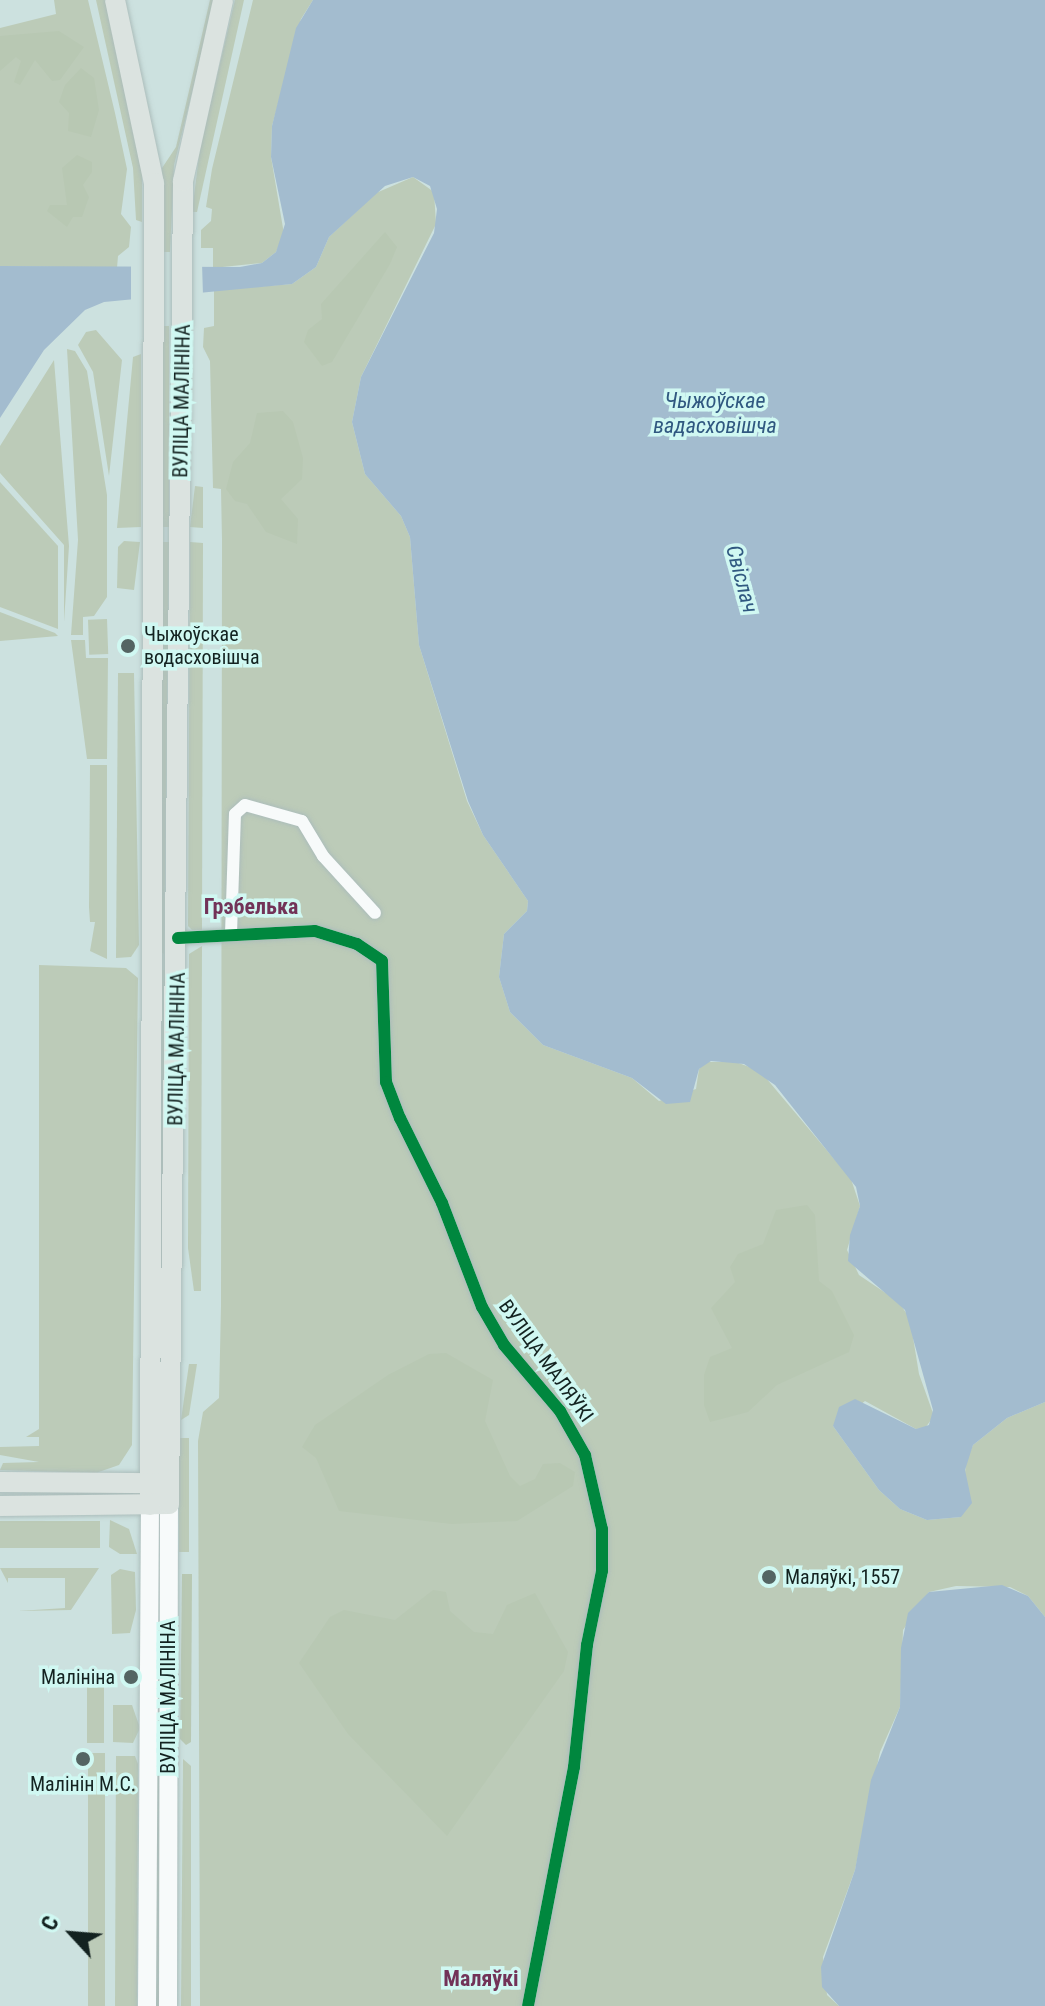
<!DOCTYPE html>
<meta charset="utf-8">
<style>
body{margin:0}
#map{position:relative;width:1045px;height:2006px;overflow:hidden;background:#cce1df;font-family:"Roboto Condensed",sans-serif}
div>[style]{position:absolute}
.green>*{inset:0;background:#bccbb8;transform-origin:0 0}
.forest>*{inset:0;background:#b8c8b3}
.water>*{inset:0;background:#a3bccf}
.pier>*{inset:0;background:#cce1df}
.roads{filter:drop-shadow(0 0 2px #acbdbb) drop-shadow(0 0 2px #acbdbb)}
.minor>*{height:12px;margin:-6px;padding:0 6px;transform-origin:6px;border-radius:6px;background:#f7fafa}
.secondary>*{height:18px;margin:-9px;padding:0 9px;transform-origin:9px;border-radius:9px;background:#f7fafa}
.primary>*{height:20px;margin:-10px;padding:0 10px;transform-origin:10px;border-radius:10px;background:#dbe3e0}
.cycleway>*{height:12px;margin:-6px;padding:0 6px;transform-origin:6px;border-radius:6px;background:#00873e}
.dots>*{width:22px;height:22px;translate:-50% -50%;box-sizing:border-box;border:4px solid #d0f8f2;border-radius:50%}
span{translate:-50% -50%;white-space:nowrap;text-align:center;line-height:1.15;-webkit-text-stroke:7px #d0f8f2;paint-order:stroke}
.street-label{font-size:20px;color:#132220}
.poi-label{font-size:20px;color:#132220}
.left{translate:0 -50%;text-align:left}
.right{translate:-100% -50%;text-align:right}
.water-label{font-size:22px;color:#305880;font-style:italic}
.neighbourhood-label{font-size:22px;color:#723358;font-weight:700}
.north{position:absolute;left:32px;top:1894px;width:80px;height:80px;-webkit-text-stroke:6px #d0f8f2;paint-order:stroke;rotate:296deg;font-size:22px;font-weight:700;line-height:32px;text-align:center;color:#132220}
.north::after{content:'';display:block;margin:auto;width:28px;height:36px;background:#132220;clip-path:polygon(50% 0,100% 100%,50% 72%,0 100%)}
</style>
<div id="map">
<div class="green">
<div style="clip-path:polygon(54px 0,88px 0,115px 113px,127px 169px,121px 214px,131px 227px,129px 247px,118px 256px,117px 268px,0 266px,0 28px,56px 14px)"></div>
<div style="clip-path:polygon(96px 0,105px 0,142px 159px,142px 222px,136px 220px,133px 168px)"></div>
<div style="clip-path:polygon(210px 0,215px 0,174px 165px,170px 252px,163px 252px,162px 168px,176px 147px)"></div>
<div style="clip-path:polygon(235px 0,244px 0,197px 212px,192px 212px,200px 148px)"></div>
<div style="clip-path:polygon(253px 0,313px 0,301px 19px,272px 126px,271px 157px,284px 234px,276px 252px,262px 263px,213px 268px,213px 248px,201px 248px,201px 230px,211px 221px,212px 209px,206px 207px,212px 169px)"></div>
<div style="clip-path:polygon(413px 177px,434px 192px,436px 224px,361px 377px,352px 422px,365px 474px,401px 516px,410px 537px,419px 645px,467px 801px,483px 835px,528px 901px,527px 911px,504px 934px,499px 977px,510px 1012px,543px 1045px,632px 1078px,659px 1101px,696px 1089px,699px 1069px,706px 1062px,736px 1062px,760px 1071px,851px 1179px,860px 1206px,847px 1250px,859px 1275px,899px 1302px,910px 1319px,919px 1374px,934px 1416px,925px 1428px,916px 1429px,865px 1401px,833px 1426px,879px 1490px,900px 1509px,927px 1520px,961px 1517px,966px 1462px,973px 1445px,1007px 1418px,1045px 1402px,1045px 1617px,1028px 1596px,1010px 1587px,956px 1586px,929px 1592px,903px 1630px,900px 1707px,880px 1752px,855px 1870px,823px 1957px,827px 1995px,839px 2006px,200px 2006px,198px 1441px,203px 1412px,219px 1398px,221px 1305px,222px 540px,221px 489px,213px 488px,210px 361px,203px 347px,204px 328px,214px 326px,214px 290px,292px 284px,316px 267px,329px 237px,376px 193px)"></div>
<div style="left:163px;top:326px;width:6px;height:201px"></div>
<div style="clip-path:polygon(96px 330px,122px 360px,109px 476px,93px 372px,78px 345px,86px 332px)"></div>
<div style="clip-path:polygon(67px 349px,75px 351px,87px 371px,107px 495px,107px 597px,94px 616px,83px 617px,83px 635px,71px 635px,78px 540px)"></div>
<div style="clip-path:polygon(141px 354px,141px 527px,117px 528px,133px 357px)"></div>
<div style="clip-path:polygon(54px 360px,69px 546px,64px 622px,64px 545px,0 473px,0 446px)"></div>
<div style="clip-path:polygon(0 482px,58px 546px,58px 629px,0 607px)"></div>
<div style="clip-path:polygon(195px 486px,203px 487px,203px 528px,190px 527px)"></div>
<div style="clip-path:polygon(124px 541px,140px 542px,134px 590px,117px 588px,118px 547px)"></div>
<div style="clip-path:polygon(162px 542px,169px 542px,164px 954px,161px 952px)"></div>
<div style="clip-path:polygon(190px 542px,203px 543px,202px 930px,192px 930px,188px 926px)"></div>
<div style="clip-path:polygon(0 612px,55px 633px,58px 636px,0 641px)"></div>
<div style="left:107px;top:619px;width:35px;height:19px;rotate:88deg"></div>
<div style="clip-path:polygon(71px 640px,85px 640px,86px 658px,108px 658px,107px 759px,87px 759px)"></div>
<div style="clip-path:polygon(118px 673px,134px 673px,139px 945px,131px 957px,116px 958px)"></div>
<div style="clip-path:polygon(90px 765px,107px 765px,107px 959px,90px 951px,95px 922px,90px 922px,89px 907px)"></div>
<div style="clip-path:polygon(202px 946px,201px 1291px,194px 1291px,188px 1248px,189px 954px)"></div>
<div style="clip-path:polygon(39px 965px,126px 968px,138px 978px,132px 1445px,119px 1465px,96px 1473px,0 1470px,3px 1463px,39px 1462px,0 1455px,0 1447px,39px 1446px,39px 1437px,26px 1437px,39px 1429px)"></div>
<div style="clip-path:polygon(162px 970px,165px 970px,165px 1418px,159px 1418px)"></div>
<div style="clip-path:polygon(189px 1364px,197px 1364px,189px 1415px,181px 1420px)"></div>
<div style="left:179px;top:1438px;width:10px;height:114px"></div>
<div style="clip-path:polygon(110px 1520px,129px 1529px,137px 1554px,120px 1554px,109px 1547px)"></div>
<div style="left:0;top:1521px;width:100px;height:27px"></div>
<div style="clip-path:polygon(0 1568px,99px 1568px,71px 1610px,18px 1611px,65px 1608px,65px 1578px,8px 1578px,8px 1583px)"></div>
<div style="clip-path:polygon(120px 1569px,135px 1572px,136px 1610px,130px 1633px,112px 1634px,111px 1575px)"></div>
<div style="clip-path:polygon(87px 1672px,99px 1672px,104px 1684px,104px 1743px,87px 1743px)"></div>
<div style="clip-path:polygon(113px 1705px,132px 1705px,140px 1728px,133px 1743px,113px 1742px)"></div>
<div style="left:88px;top:1753px;width:17px;height:253px"></div>
<div style="clip-path:polygon(116px 1756px,135px 1756px,138px 1764px,137px 2006px,115px 2006px)"></div>
<div style="clip-path:polygon(183px 1759px,191px 1766px,191px 2006px,181px 2006px)"></div>
<div style="clip-path:polygon(162px 1761px,162px 2006px,156px 2006px,157px 1763px)"></div>
</div>
<div class="forest">
<div style="clip-path:polygon(59px 31px,84px 47px,60px 80px,52px 81px,35px 60px,20px 85px,14px 82px,21px 61px,16px 57px,0 71px,0 36px)"></div>
<div style="clip-path:polygon(81px 68px,94px 78px,99px 110px,91px 137px,68px 131px,69px 113px,59px 102px,65px 85px)"></div>
<div style="clip-path:polygon(77px 155px,92px 162px,92px 172px,83px 185px,89px 197px,82px 217px,73px 217px,67px 227px,47px 211px,50px 205px,67px 205px,62px 168px)"></div>
<div style="clip-path:polygon(385px 232px,397px 247px,390px 264px,332px 362px,322px 366px,304px 342px,308px 330px,322px 319px,321px 304px)"></div>
<div style="clip-path:polygon(283px 411px,293px 422px,303px 458px,302px 479px,281px 499px,298px 519px,297px 544px,266px 532px,247px 504px,235px 501px,226px 489px,233px 462px,250px 443px,257px 413px)"></div>
<div style="clip-path:polygon(807px 1205px,815px 1215px,819px 1281px,832px 1291px,854px 1335px,849px 1352px,777px 1385px,748px 1412px,710px 1422px,704px 1405px,704px 1375px,710px 1357px,732px 1348px,711px 1308px,735px 1282px,730px 1267px,738px 1254px,763px 1244px,776px 1210px)"></div>
<div style="clip-path:polygon(446px 1353px,493px 1380px,485px 1421px,510px 1476px,520px 1486px,535px 1479px,543px 1464px,560px 1463px,575px 1472px,573px 1486px,517px 1521px,452px 1524px,339px 1511px,316px 1458px,302px 1447px,315px 1425px,388px 1375px,429px 1354px)"></div>
<div style="clip-path:polygon(182px 1574px,192px 1574px,191px 1742px,186px 1745px,180px 1739px)"></div>
<div style="clip-path:polygon(433px 1590px,446px 1592px,450px 1611px,474px 1632px,493px 1634px,507px 1605px,535px 1593px,568px 1652px,564px 1671px,447px 1836px,348px 1734px,299px 1663px,330px 1617px,344px 1610px,395px 1620px)"></div>
</div>
<div class="water">
<div style="clip-path:polygon(313px 0,1045px 0,1045px 1402px,1007px 1418px,973px 1445px,965px 1470px,972px 1503px,961px 1517px,927px 1520px,900px 1509px,879px 1490px,833px 1426px,839px 1407px,855px 1399px,916px 1429px,929px 1425px,933px 1410px,905px 1310px,848px 1261px,850px 1235px,860px 1206px,856px 1187px,775px 1085px,744px 1064px,711px 1061px,699px 1069px,690px 1102px,666px 1104px,632px 1078px,543px 1045px,510px 1012px,499px 977px,504px 934px,527px 911px,528px 901px,483px 835px,468px 801px,419px 645px,410px 537px,401px 516px,365px 474px,352px 422px,361px 377px,434px 233px,437px 209px,430px 186px,413px 177px,385px 186px,329px 237px,316px 267px,292px 284px,104px 302px,85px 310px,44px 350px,0 418px,0 266px,240px 267px,262px 263px,276px 252px,285px 224px,271px 157px,272px 126px,296px 28px)"></div>
<div style="clip-path:polygon(1002px 1585px,1028px 1596px,1045px 1617px,1045px 2006px,839px 2006px,822px 1987px,821px 1967px,855px 1870px,871px 1780px,900px 1707px,901px 1648px,908px 1613px,929px 1592px)"></div>
</div>
<div class="pier">
<div style="clip-path:polygon(131px 264px,202px 264px,203px 295px,131px 304px)"></div>
</div>
<div class="roads">
<div class="minor">
<div style="left:231px;top:934px;width:120px;rotate:-88.1deg"></div>
<div style="left:235px;top:814px;width:13px;rotate:-42deg"></div>
<div style="left:245px;top:805px;width:59px;rotate:15.7deg"></div>
<div style="left:302px;top:821px;width:41px;rotate:59deg"></div>
<div style="left:323px;top:856px;width:77px;rotate:47.6deg"></div>
<div style="left:178px;top:938px;width:137px;rotate:-2.9deg"></div>
<div style="left:315px;top:931px;width:44px;rotate:17.2deg"></div>
<div style="left:357px;top:944px;width:30px;rotate:34deg"></div>
<div style="left:382px;top:961px;width:121px;rotate:88.1deg"></div>
<div style="left:386px;top:1082px;width:39px;rotate:69deg"></div>
<div style="left:400px;top:1118px;width:95px;rotate:63.7deg"></div>
<div style="left:442px;top:1203px;width:111px;rotate:69deg"></div>
<div style="left:482px;top:1307px;width:44px;rotate:59.9deg"></div>
<div style="left:504px;top:1345px;width:87px;rotate:49.7deg"></div>
<div style="left:560px;top:1411px;width:51px;rotate:60.4deg"></div>
<div style="left:585px;top:1455px;width:76px;rotate:77.1deg"></div>
<div style="left:602px;top:1529px;width:42px;rotate:90deg"></div>
<div style="left:602px;top:1571px;width:76px;rotate:101.5deg"></div>
<div style="left:587px;top:1645px;width:123px;rotate:96.1deg"></div>
<div style="left:574px;top:1767px;width:243px;rotate:100.9deg"></div>
</div>
<div class="secondary">
<div style="left:147px;top:2006px;width:501px;rotate:-89.66deg"></div>
<div style="left:168px;top:2006px;width:502px;rotate:-89.89deg"></div>
</div>
<div class="primary">
<div style="left:115px;top:0;width:187px;rotate:78deg"></div>
<div style="left:154px;top:183px;width:1322px;rotate:90.17deg"></div>
<div style="left:0;top:1482px;width:162px;rotate:0.4deg"></div>
<div style="left:0;top:1506px;width:169px;rotate:-0.7deg"></div>
<div style="left:169px;top:1504px;width:1323px;rotate:-89.39deg"></div>
<div style="left:183px;top:181px;width:185px;rotate:-77.5deg"></div>
</div>
</div>
<div class="cycleway">
<div style="left:178px;top:938px;width:137px;rotate:-2.9deg"></div>
<div style="left:315px;top:931px;width:44px;rotate:17.2deg"></div>
<div style="left:357px;top:944px;width:30px;rotate:34deg"></div>
<div style="left:382px;top:961px;width:121px;rotate:88.1deg"></div>
<div style="left:386px;top:1082px;width:39px;rotate:69deg"></div>
<div style="left:400px;top:1118px;width:95px;rotate:63.7deg"></div>
<div style="left:442px;top:1203px;width:111px;rotate:69deg"></div>
<div style="left:482px;top:1307px;width:44px;rotate:59.9deg"></div>
<div style="left:504px;top:1345px;width:87px;rotate:49.7deg"></div>
<div style="left:560px;top:1411px;width:51px;rotate:60.4deg"></div>
<div style="left:585px;top:1455px;width:76px;rotate:77.1deg"></div>
<div style="left:602px;top:1529px;width:42px;rotate:90deg"></div>
<div style="left:602px;top:1571px;width:76px;rotate:101.5deg"></div>
<div style="left:587px;top:1645px;width:123px;rotate:96.1deg"></div>
<div style="left:574px;top:1767px;width:243px;rotate:100.9deg"></div>
</div>
<div class="dots">
<div style="left:128px;top:646px;background:#546563"></div>
<div style="left:769px;top:1577px;background:#546563"></div>
<div style="left:131px;top:1677px;background:#546563"></div>
<div style="left:83px;top:1759px;background:#546563"></div>
</div>
<div class="street-label">
<span style="left:182px;top:401px;rotate:-89deg">ВУЛІЦА МАЛІНІНА</span>
<span style="left:177px;top:1049px;rotate:-89deg">ВУЛІЦА МАЛІНІНА</span>
<span style="left:546px;top:1361px;rotate:54deg">ВУЛІЦА МАЛЯЎКІ</span>
<span style="left:168px;top:1697px;rotate:-90deg">ВУЛІЦА МАЛІНІНА</span>
</div>
<div class="poi-label">
<span class="left" style="left:144px;top:646px">Чыжоўскае<br>водасховішча</span>
<span class="left" style="left:785px;top:1577px">Маляўкі, 1557</span>
<span class="right" style="left:115px;top:1677px">Малініна</span>
<span style="left:83px;top:1784px">Малінін М.С.</span>
</div>
<div class="water-label">
<span style="left:715px;top:413px">Чыжоўскае<br>вадасховішча</span>
<span style="left:742px;top:579px;rotate:75deg">Свіслач</span>
</div>
<div class="neighbourhood-label">
<span style="left:251px;top:907px">Грэбелька</span>
<span style="left:481px;top:1979px">Маляўкі</span>
</div>
<div class="north">С</div>
</div>
